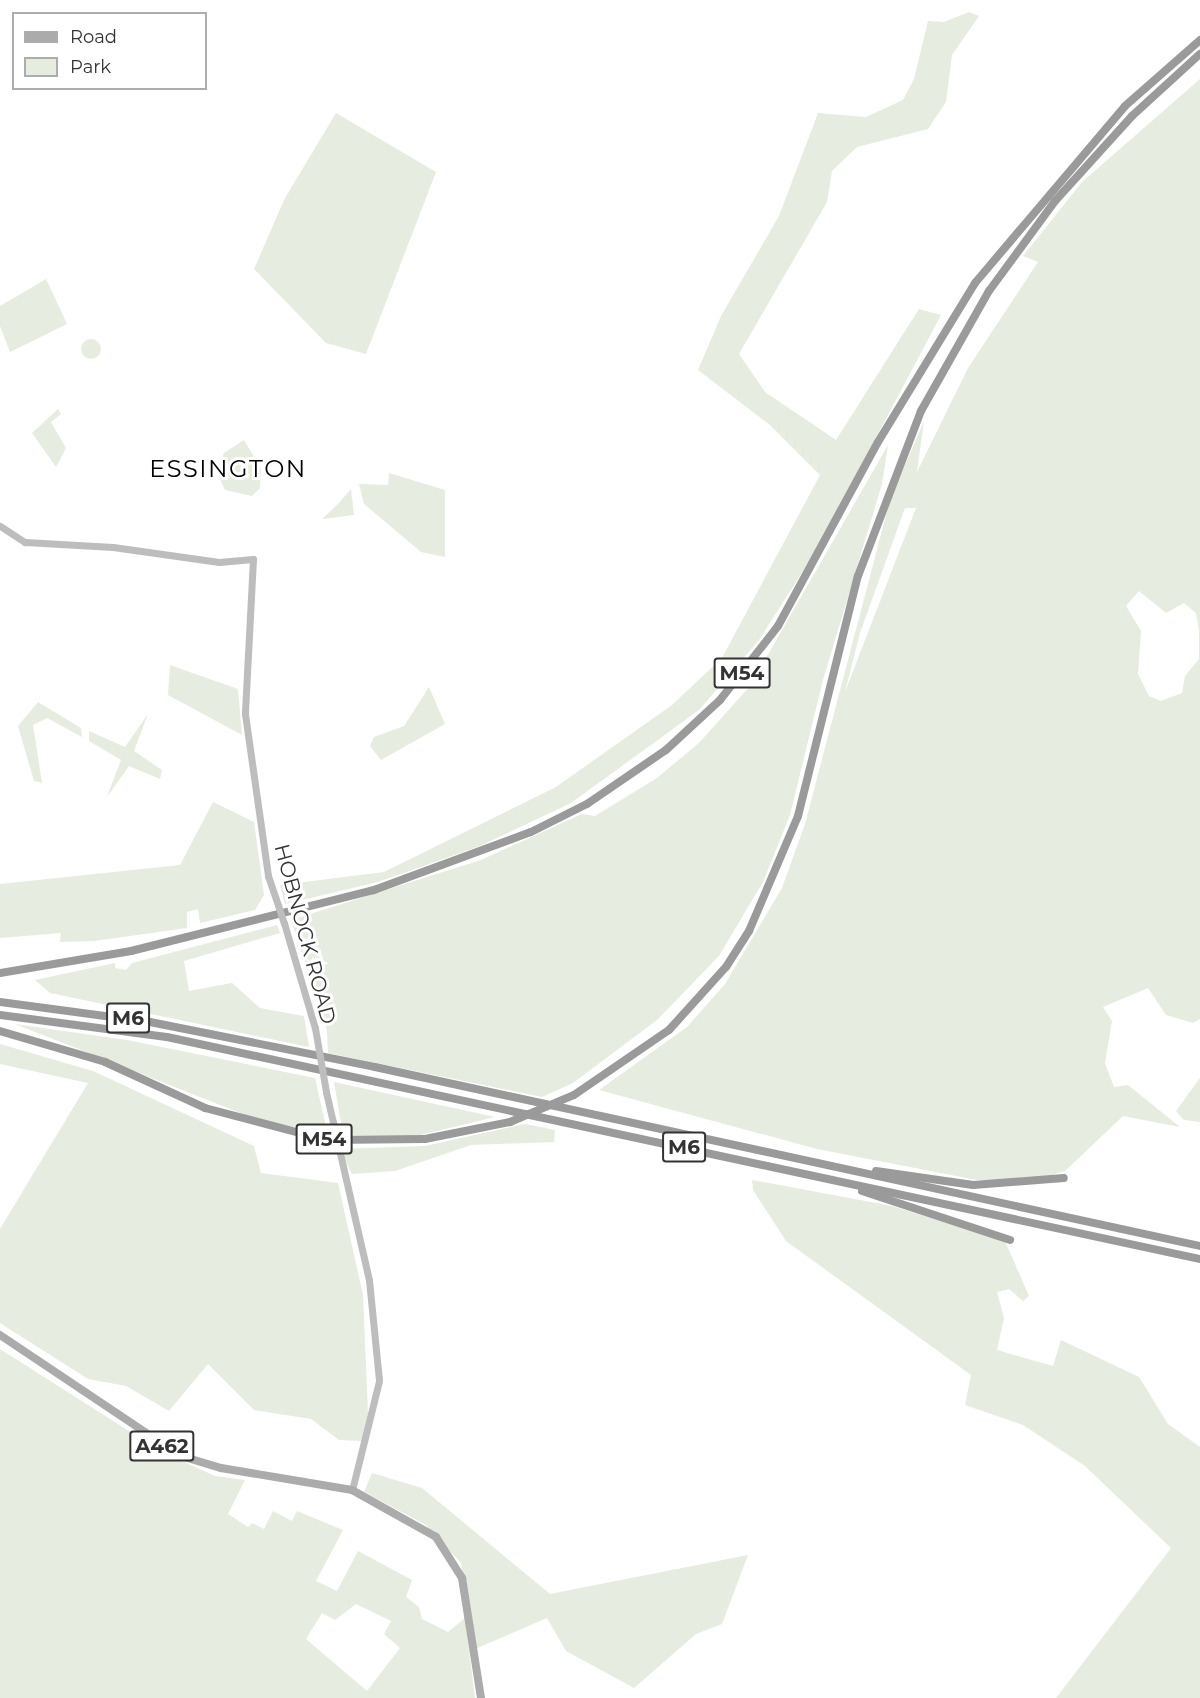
<!DOCTYPE html>
<style>
body{margin:0}
#map{position:relative;width:1200px;height:1698px;overflow:hidden;background:#fff;font-family:Montserrat,sans-serif}
div>[style]{position:absolute}
.green>*{inset:0;background:#e6ecdf}
.round{border-radius:50%}
.secondary>*{height:7px;margin:-3.5px;padding:0 3.5px;transform-origin:3.5px;border-radius:3.5px;background:#bdbdbd}
.primary>*{height:8px;margin:-4px;padding:0 4px;transform-origin:4px;border-radius:4px;background:#ababab}
.motorway>*{height:8px;margin:-4px;padding:0 4px;transform-origin:4px;border-radius:4px;background:#9a9a9a}
.secondary-bridge>*{height:7px;margin:-3.5px;padding:0 3.5px;transform-origin:3.5px;border-radius:3.5px;background:#bdbdbd}
.motorway-bridge>*{height:8px;margin:-4px;padding:0 4px;transform-origin:4px;border-radius:4px;background:#9a9a9a}
span{translate:-50% -50%;white-space:nowrap;text-align:center;line-height:1.15;-webkit-text-stroke:6px #fff;paint-order:stroke}
.shield-label span{padding:2px 4px;background:#fff;border:2px solid;border-radius:4px;-webkit-text-stroke-width:0}
.shield-label{font-size:20px;color:#333;font-weight:700}
.street-label{font-size:21px;color:#333}
.quarter-label{font-size:24px;color:#000;letter-spacing:1.5px}
.legend{position:absolute;left:12px;top:12px;width:195px;height:78px;box-sizing:border-box;background:#fff;border:2px solid #adadad;margin:0;padding:8px 10px;list-style:none;font-size:18px;color:#333}
.legend li{display:flex;align-items:center;gap:12px;height:30px}
.legend b{width:30px;border:2px solid #adadad}
</style>
<div id="map">
<div class="green">
<div style="clip-path:polygon(969px 12px,979px 16px,952px 55px,946px 102px,928px 129px,857px 147px,832px 171px,827px 202px,739px 354px,765px 392px,836px 440px,919px 309px,941px 315px,817px 549px,759px 640px,699px 710px,571px 803px,480px 846px,378px 882px,285px 904px,280px 885px,384px 872px,556px 787px,672px 705px,722px 658px,820px 475px,770px 425px,698px 370px,721px 316px,779px 216px,818px 113px,866px 117px,903px 100px,914px 79px,928px 21px,944px 22px)"></div>
<div style="clip-path:polygon(evenodd,1200px 79px,1200px 1019px,1193px 1023px,1166px 1015px,1148px 988px,1103px 1007px,1112px 1021px,1105px 1063px,1114px 1087px,1128px 1085px,1180px 1127px,1123px 1116px,1065px 1171px,1035px 1180px,977px 1180px,817px 1149px,599px 1090px,687px 1027px,725px 984px,782px 888px,805px 824px,890px 500px,924px 421px,917px 472px,968px 368px,1038px 262px,1023px 256px,1082px 182px,1200px 79px,905px 508px,916px 508px,845px 692px,860px 633px,905px 508px,1200px 79px,1139px 591px,1166px 613px,1184px 603px,1196px 613px,1199px 631px,1199px 659px,1185px 676px,1182px 693px,1161px 701px,1149px 696px,1138px 674px,1141px 631px,1126px 606px,1139px 591px)"></div>
<div style="clip-path:polygon(336px 113px,436px 172px,366px 354px,326px 343px,254px 269px,285px 198px)"></div>
<div style="clip-path:polygon(46px 279px,67px 324px,10px 352px,0 326px,0 306px)"></div>
<div class="round" style="left:81px;top:339px;width:20px;height:20px"></div>
<div style="clip-path:polygon(58px 409px,61px 414px,51px 422px,66px 448px,56px 467px,32px 433px)"></div>
<div style="clip-path:polygon(244px 440px,261px 469px,260px 488px,252px 496px,225px 490px,217px 472px,224px 453px)"></div>
<div style="clip-path:polygon(888px 445px,882px 484px,823px 680px,790px 815px,763px 882px,719px 956px,657px 1020px,573px 1083px,542px 1097px,328px 1053px,327px 1030px,291px 920px,481px 860px,582px 814px,595px 816px,657px 778px,699px 743px,750px 686px)"></div>
<div style="clip-path:polygon(389px 473px,445px 490px,445px 557px,421px 552px,364px 504px,359px 484px,388px 485px)"></div>
<div style="clip-path:polygon(351px 489px,354px 515px,322px 519px,338px 504px)"></div>
<div style="clip-path:polygon(170px 665px,238px 689px,242px 735px,168px 695px)"></div>
<div style="clip-path:polygon(429px 687px,445px 724px,381px 760px,370px 746px,374px 737px,404px 726px)"></div>
<div style="clip-path:polygon(38px 702px,81px 728px,82px 737px,47px 718px,33px 725px,42px 783px,34px 781px,18px 726px)"></div>
<div style="clip-path:polygon(148px 714px,134px 751px,162px 770px,160px 779px,129px 766px,107px 797px,121px 760px,89px 741px,89px 731px,125px 747px)"></div>
<div style="clip-path:polygon(213px 802px,254px 822px,264px 895px,255px 910px,200px 923px,198px 909px,187px 912px,187px 928px,94px 941px,60px 942px,61px 933px,0 938px,0 884px,180px 865px)"></div>
<div style="clip-path:polygon(277px 925px,280px 933px,184px 961px,189px 991px,232px 983px,260px 1008px,304px 1016px,309px 1047px,50px 993px,35px 980px,115px 963px,115px 968px,126px 970px,132px 963px)"></div>
<div style="clip-path:polygon(15px 1024px,127px 1040px,315px 1078px,328px 1135px,253px 1118px)"></div>
<div style="clip-path:polygon(0 1044px,93px 1071px,254px 1146px,261px 1173px,338px 1183px,363px 1295px,368px 1413px,363px 1441px,339px 1440px,311px 1419px,254px 1410px,208px 1364px,169px 1411px,126px 1386px,88px 1379px,0 1323px,0 1229px,88px 1083px,0 1064px)"></div>
<div style="clip-path:polygon(1200px 1078px,1200px 1122px,1184px 1120px,1176px 1111px)"></div>
<div style="clip-path:polygon(334px 1082px,495px 1117px,416px 1136px,343px 1135px)"></div>
<div style="clip-path:polygon(525px 1124px,555px 1130px,554px 1142px,471px 1145px,395px 1171px,352px 1174px,339px 1149px,425px 1146px)"></div>
<div style="clip-path:polygon(752px 1180px,892px 1206px,1005px 1241px,1029px 1296px,1023px 1301px,1009px 1289px,997px 1292px,1004px 1318px,997px 1350px,1053px 1366px,1061px 1340px,1139px 1377px,1168px 1424px,1200px 1447px,1200px 1698px,1056px 1698px,1171px 1548px,1085px 1466px,1023px 1425px,965px 1405px,971px 1375px,786px 1241px,753px 1190px)"></div>
<div style="clip-path:polygon(evenodd,0 1349px,162px 1452px,215px 1476px,245px 1480px,228px 1514px,248px 1527px,252px 1523px,264px 1529px,273px 1511px,292px 1521px,297px 1511px,343px 1530px,316px 1581px,337px 1591px,358px 1551px,412px 1580px,406px 1597px,419px 1607px,422px 1619px,448px 1632px,465px 1618px,475px 1698px,0 1698px,0 1349px,356px 1604px,391px 1621px,384px 1634px,400px 1648px,367px 1691px,306px 1639px,322px 1613px,335px 1620px,356px 1604px)"></div>
<div style="clip-path:polygon(372px 1473px,422px 1488px,550px 1594px,748px 1555px,722px 1624px,696px 1634px,634px 1688px,566px 1651px,547px 1618px,475px 1649px,461px 1563px,426px 1525px,364px 1492px)"></div>
</div>
<div class="secondary">
<div style="left:0;top:526px;width:30px;rotate:33deg"></div>
<div style="left:25px;top:542px;width:88px;rotate:3.3deg"></div>
<div style="left:113px;top:547px;width:107px;rotate:8.1deg"></div>
<div style="left:219px;top:562px;width:34px;rotate:-5deg"></div>
<div style="left:253px;top:559px;width:155px;rotate:93deg"></div>
<div style="left:245px;top:714px;width:164px;rotate:81.9deg"></div>
<div style="left:268px;top:876px;width:31px;rotate:71deg"></div>
<div style="left:284px;top:923px;width:109px;rotate:73.6deg"></div>
<div style="left:326px;top:1092px;width:31px;rotate:77deg"></div>
<div style="left:339px;top:1149px;width:134px;rotate:77.1deg"></div>
<div style="left:369px;top:1280px;width:101px;rotate:84.3deg"></div>
<div style="left:379px;top:1381px;width:112px;rotate:103.9deg"></div>
</div>
<div class="primary">
<div style="left:0;top:1335px;width:218px;rotate:33.8deg"></div>
<div style="left:181px;top:1456px;width:42px;rotate:16.7deg"></div>
<div style="left:221px;top:1468px;width:133px;rotate:9.5deg"></div>
<div style="left:352px;top:1490px;width:96px;rotate:29.2deg"></div>
<div style="left:436px;top:1537px;width:49px;rotate:57.6deg"></div>
<div style="left:462px;top:1578px;width:121px;rotate:81deg"></div>
</div>
<div class="motorway">
<div style="left:0;top:973px;width:133px;rotate:-9.5deg"></div>
<div style="left:131px;top:951px;width:251px;rotate:-14.1deg"></div>
<div style="left:374px;top:890px;width:167px;rotate:-20.3deg"></div>
<div style="left:531px;top:832px;width:63px;rotate:-26.6deg"></div>
<div style="left:587px;top:804px;width:96px;rotate:-34.4deg"></div>
<div style="left:666px;top:750px;width:74px;rotate:-42.8deg"></div>
<div style="left:720px;top:700px;width:94px;rotate:-51.9deg"></div>
<div style="left:778px;top:626px;width:209px;rotate:-61.5deg"></div>
<div style="left:878px;top:442px;width:186px;rotate:-58.6deg"></div>
<div style="left:975px;top:283px;width:232px;rotate:-49.7deg"></div>
<div style="left:1125px;top:106px;width:100px;rotate:-41.3deg"></div>
<div style="left:0;top:1002px;width:151px;rotate:7.6deg"></div>
<div style="left:150px;top:1022px;width:229px;rotate:11.3deg"></div>
<div style="left:375px;top:1067px;width:844px;rotate:12.24deg"></div>
<div style="left:0;top:1015px;width:168px;rotate:7.5deg"></div>
<div style="left:167px;top:1037px;width:1057px;rotate:12.13deg"></div>
<div style="left:0;top:1031px;width:109px;rotate:16.4deg"></div>
<div style="left:105px;top:1062px;width:110px;rotate:24.7deg"></div>
<div style="left:205px;top:1108px;width:125px;rotate:14.8deg"></div>
<div style="left:326px;top:1140px;width:99px;rotate:-0.6deg"></div>
<div style="left:425px;top:1139px;width:87px;rotate:-11.3deg"></div>
<div style="left:574px;top:1095px;width:115px;rotate:-34.4deg"></div>
<div style="left:669px;top:1030px;width:85px;rotate:-47.9deg"></div>
<div style="left:726px;top:967px;width:43px;rotate:-57.4deg"></div>
<div style="left:749px;top:931px;width:125px;rotate:-66.9deg"></div>
<div style="left:798px;top:816px;width:247px;rotate:-76deg"></div>
<div style="left:858px;top:576px;width:177px;rotate:-69.1deg"></div>
<div style="left:921px;top:411px;width:138px;rotate:-60.5deg"></div>
<div style="left:989px;top:291px;width:112px;rotate:-53.7deg"></div>
<div style="left:1055px;top:201px;width:115px;rotate:-47.8deg"></div>
<div style="left:1132px;top:116px;width:92px;rotate:-42.4deg"></div>
<div style="left:876px;top:1171px;width:98px;rotate:8.2deg"></div>
<div style="left:973px;top:1185px;width:91px;rotate:-4.4deg"></div>
<div style="left:862px;top:1191px;width:156px;rotate:18.3deg"></div>
</div>
<div class="secondary-bridge">
<div style="left:278px;top:905px;width:19px;rotate:72deg"></div>
<div style="left:315px;top:1028px;width:65px;rotate:80.2deg"></div>
<div style="left:333px;top:1122px;width:28px;rotate:77deg"></div>
</div>
<div class="motorway-bridge">
<div style="left:510px;top:1122px;width:69px;rotate:-22.9deg"></div>
</div>
<div class="shield-label">
<span style="left:742px;top:673px">M54</span>
<span style="left:128px;top:1018px">M6</span>
<span style="left:324px;top:1139px">M54</span>
<span style="left:684px;top:1147px">M6</span>
<span style="left:162px;top:1446px">A462</span>
</div>
<div class="street-label">
<span style="left:305px;top:934px;rotate:75deg">HOBNOCK ROAD</span>
</div>
<div class="quarter-label">
<span style="left:228px;top:469px">ESSINGTON</span>
</div>
<ul class="legend">
<li><b style="height:8px;background:#ababab"></b>Road</li>
<li><b style="height:16px;background:#e6ecdf"></b>Park</li>
</ul>
</div>
